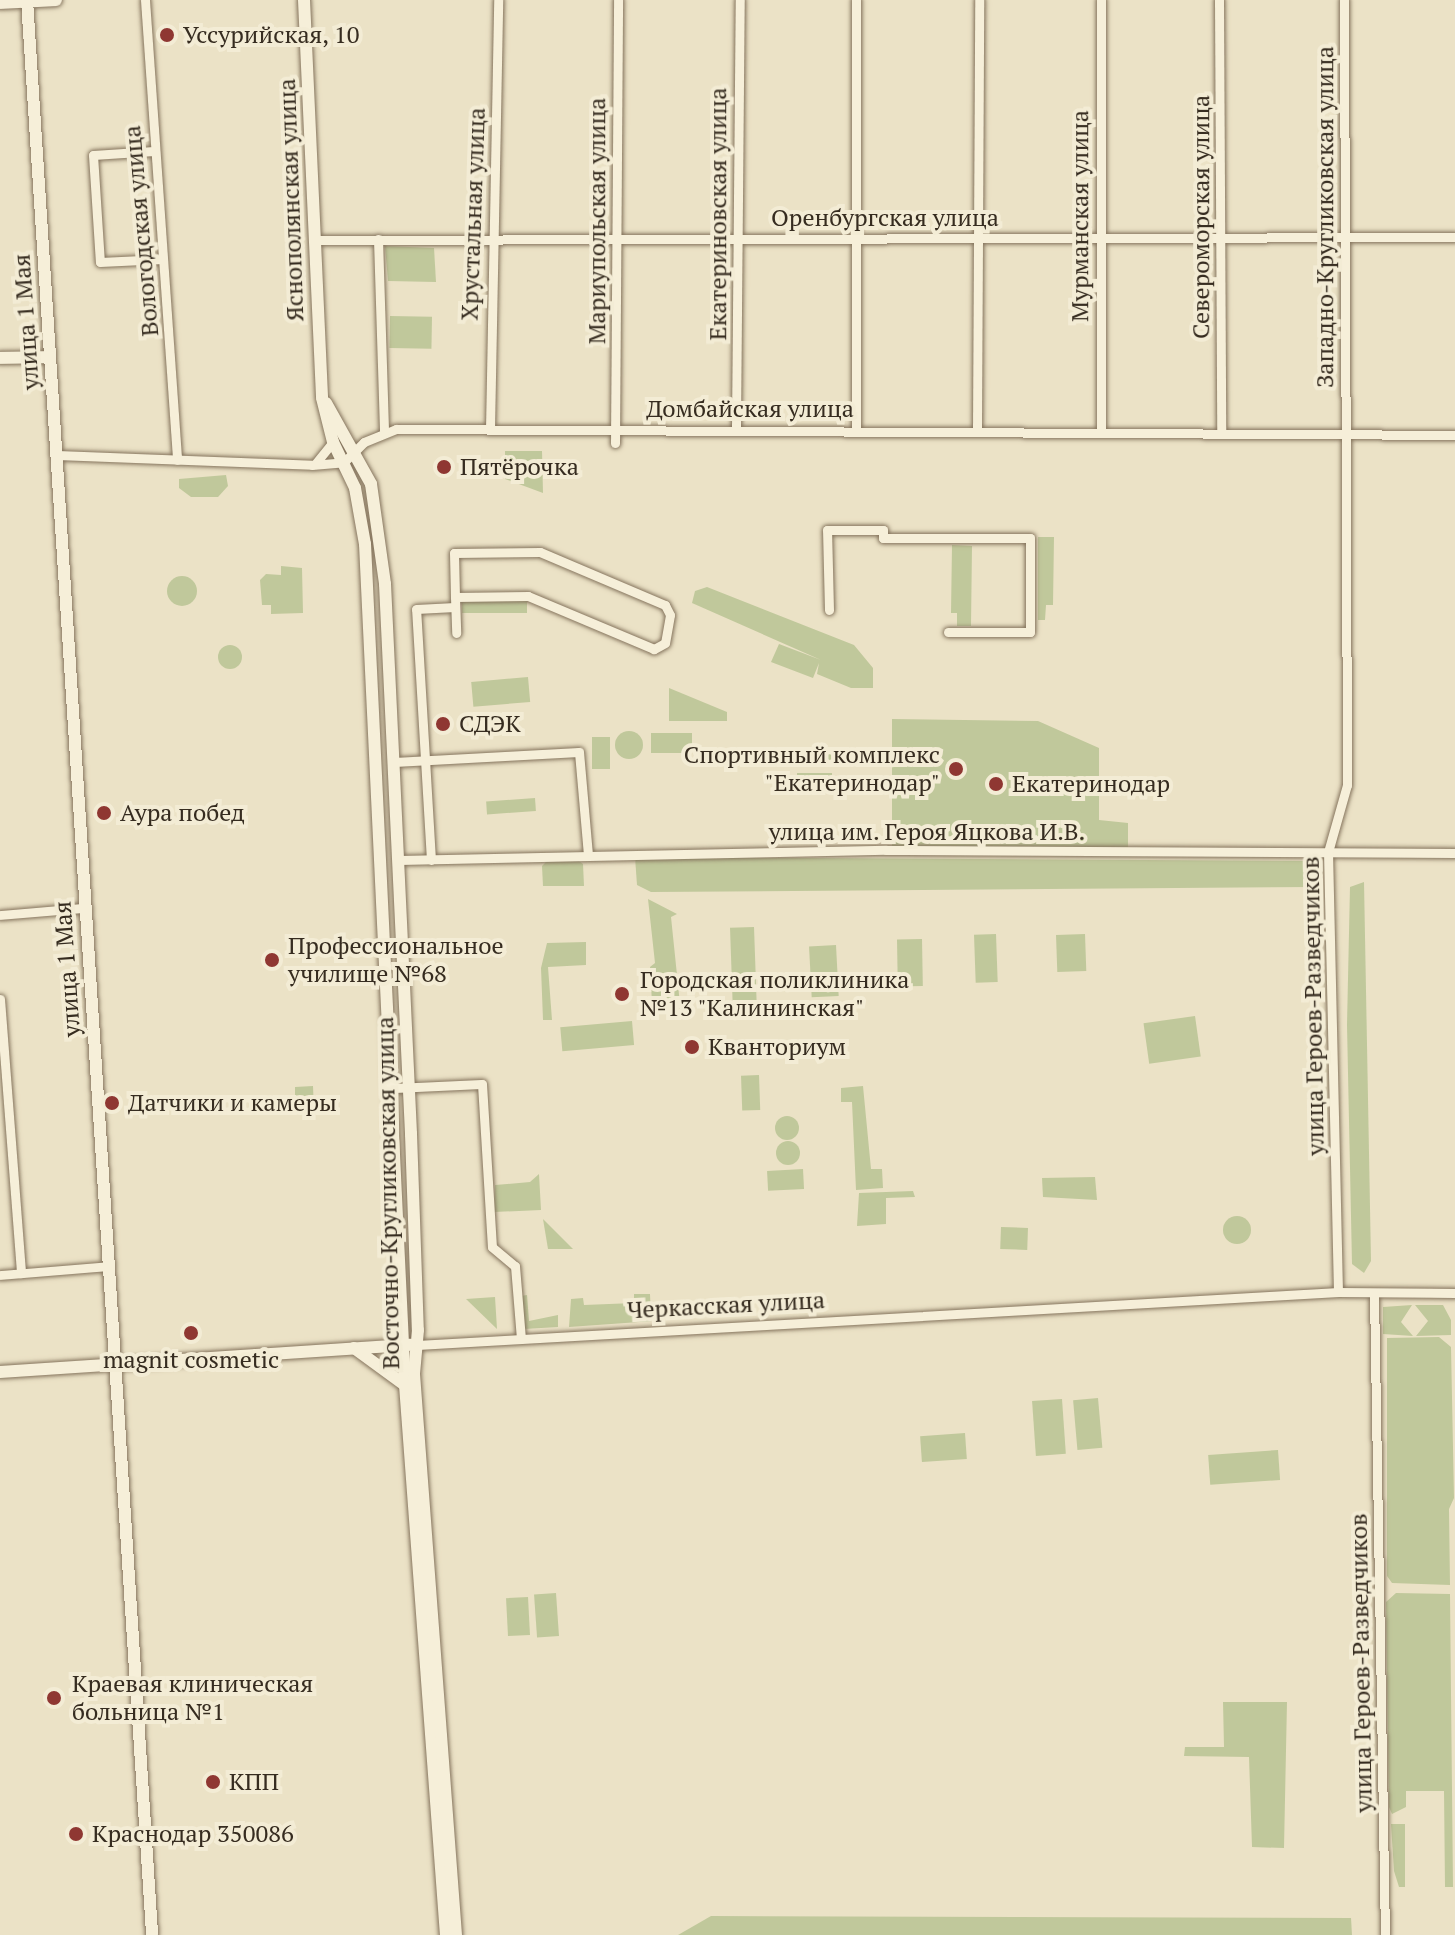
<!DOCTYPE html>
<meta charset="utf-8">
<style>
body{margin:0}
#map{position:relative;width:1455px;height:1935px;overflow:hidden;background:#ebe2c6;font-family:"PT Serif",serif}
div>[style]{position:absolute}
.green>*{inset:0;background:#c0c89b;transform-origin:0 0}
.round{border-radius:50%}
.roads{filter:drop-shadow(0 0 2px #85745d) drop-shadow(0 0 2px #85745d)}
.street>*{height:9px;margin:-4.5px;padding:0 4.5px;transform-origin:4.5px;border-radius:4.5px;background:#f6efd9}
.secondary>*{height:12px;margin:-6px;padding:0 6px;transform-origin:6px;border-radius:6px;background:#f6efd9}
.dots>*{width:22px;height:22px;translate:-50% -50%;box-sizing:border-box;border:4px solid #f3ecd5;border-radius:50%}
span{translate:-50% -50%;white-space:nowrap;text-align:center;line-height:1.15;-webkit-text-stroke:8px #f3ecd5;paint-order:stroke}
.poi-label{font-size:24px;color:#362c20}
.left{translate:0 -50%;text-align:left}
.right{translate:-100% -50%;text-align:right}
.street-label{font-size:24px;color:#362c20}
</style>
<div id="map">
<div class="green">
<div style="clip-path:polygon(385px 246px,434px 248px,436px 282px,388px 281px)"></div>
<div style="left:390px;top:316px;width:42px;height:32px;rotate:1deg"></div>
<div style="clip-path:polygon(505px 451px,542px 451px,543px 493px,505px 479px)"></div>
<div style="clip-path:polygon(226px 475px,228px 486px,218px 497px,191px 497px,179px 488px,179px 479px)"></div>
<div style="clip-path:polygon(1038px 537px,1054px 537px,1053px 605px,1046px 605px,1045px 620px,1038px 620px)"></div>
<div style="clip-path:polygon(952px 545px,972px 546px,971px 626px,957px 626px,957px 613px,951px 613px)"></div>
<div style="clip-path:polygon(281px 566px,302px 568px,303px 613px,271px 614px,271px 605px,262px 605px,260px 580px,266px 574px,281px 575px)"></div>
<div class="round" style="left:167px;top:576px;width:30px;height:30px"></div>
<div style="clip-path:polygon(707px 587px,854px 645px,873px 668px,873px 688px,851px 688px,817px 674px,819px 663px,813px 678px,771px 662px,779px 644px,821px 660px,692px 603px,695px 591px)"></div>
<div style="left:527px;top:599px;width:14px;height:65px;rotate:90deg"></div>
<div class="round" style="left:218px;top:645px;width:24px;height:24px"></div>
<div style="left:528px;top:677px;width:25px;height:57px;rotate:85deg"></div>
<div style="clip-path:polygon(669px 688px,727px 712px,727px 721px,669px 721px)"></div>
<div style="clip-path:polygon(892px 719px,1038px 721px,1099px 748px,1099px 820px,1128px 823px,1128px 851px,892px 850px)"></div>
<div class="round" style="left:615px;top:731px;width:28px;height:28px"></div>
<div style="left:651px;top:733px;width:41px;height:20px"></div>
<div style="left:592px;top:737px;width:18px;height:32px"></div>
<div style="left:798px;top:752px;width:33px;height:15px"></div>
<div style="left:797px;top:773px;width:35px;height:14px"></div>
<div style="left:535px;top:798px;width:13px;height:49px;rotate:86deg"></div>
<div style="clip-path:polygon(635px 857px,1313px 861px,1312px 887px,651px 892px,637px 885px)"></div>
<div style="clip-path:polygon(576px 859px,583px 864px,584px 886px,543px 886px,542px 866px,548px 860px)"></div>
<div style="clip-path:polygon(1364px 882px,1371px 1261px,1364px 1273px,1352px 1264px,1347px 1025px,1350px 887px)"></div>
<div style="clip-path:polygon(648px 899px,677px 914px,671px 917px,680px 1004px,652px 1003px,650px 967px,655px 963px)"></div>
<div style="left:754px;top:927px;width:73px;height:24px;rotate:88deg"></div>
<div style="left:996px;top:934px;width:48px;height:22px;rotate:88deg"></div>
<div style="left:1085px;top:934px;width:37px;height:29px;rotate:88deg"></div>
<div style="left:922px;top:939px;width:47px;height:25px;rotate:89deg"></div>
<div style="clip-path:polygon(586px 942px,586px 965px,548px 967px,552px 1020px,543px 1020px,541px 968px,547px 943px)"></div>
<div style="left:836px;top:945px;width:51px;height:27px;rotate:87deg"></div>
<div style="left:1195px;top:1016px;width:41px;height:52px;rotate:82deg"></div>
<div style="left:632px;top:1021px;width:24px;height:72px;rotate:85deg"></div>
<div style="left:759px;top:1075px;width:35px;height:18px;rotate:88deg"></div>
<div style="clip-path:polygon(313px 1086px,314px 1111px,286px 1112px,286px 1097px,295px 1097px,295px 1087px)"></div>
<div style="clip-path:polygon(863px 1086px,871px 1169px,882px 1169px,883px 1188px,856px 1190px,852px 1102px,841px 1102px,841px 1088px)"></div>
<div class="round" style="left:775px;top:1116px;width:24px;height:24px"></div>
<div class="round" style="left:776px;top:1141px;width:24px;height:24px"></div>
<div style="left:803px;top:1169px;width:20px;height:36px;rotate:87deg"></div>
<div style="clip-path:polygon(539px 1174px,541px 1210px,494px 1212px,495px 1185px,530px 1182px)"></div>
<div style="clip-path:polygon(1095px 1177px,1097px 1200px,1043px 1197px,1042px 1178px)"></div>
<div style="clip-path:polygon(913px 1191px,915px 1197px,886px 1198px,886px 1224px,857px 1226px,859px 1193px)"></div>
<div class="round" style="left:1223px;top:1216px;width:28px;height:28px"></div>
<div style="clip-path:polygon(543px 1219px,573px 1249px,548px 1249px)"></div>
<div style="left:1001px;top:1227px;width:27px;height:22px;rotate:2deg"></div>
<div style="clip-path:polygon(634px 1294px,650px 1294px,651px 1316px,658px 1316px,653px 1321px,569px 1327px,571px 1299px,583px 1298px,584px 1305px,634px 1303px)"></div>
<div style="clip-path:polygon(527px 1295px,529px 1321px,558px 1315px,558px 1327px,524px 1329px,521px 1296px)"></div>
<div style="clip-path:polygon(495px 1297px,497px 1329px,466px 1299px)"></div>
<div style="clip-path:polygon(1412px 1305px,1401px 1322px,1413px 1336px,1383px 1334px,1383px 1307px)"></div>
<div style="clip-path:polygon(1415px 1305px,1443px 1305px,1451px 1320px,1451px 1335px,1416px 1336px,1428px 1321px)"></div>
<div style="clip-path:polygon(1439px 1337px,1451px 1347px,1454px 1498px,1449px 1509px,1450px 1585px,1392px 1583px,1387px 1576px,1387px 1338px)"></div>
<div style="left:1098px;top:1398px;width:50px;height:25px;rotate:85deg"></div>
<div style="left:1062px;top:1399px;width:55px;height:30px;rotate:86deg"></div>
<div style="left:965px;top:1433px;width:26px;height:45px;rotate:86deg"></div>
<div style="left:1278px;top:1450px;width:30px;height:70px;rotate:86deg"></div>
<div style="left:556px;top:1593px;width:43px;height:22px;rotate:86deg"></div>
<div style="clip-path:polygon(1396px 1593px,1450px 1594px,1453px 1887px,1445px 1887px,1444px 1791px,1406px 1791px,1406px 1807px,1392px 1814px,1389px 1807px,1386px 1602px)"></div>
<div style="left:528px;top:1597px;width:38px;height:22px;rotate:87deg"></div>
<div style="clip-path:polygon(1223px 1702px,1287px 1702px,1284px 1848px,1252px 1847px,1249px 1757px,1184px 1756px,1185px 1747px,1224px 1747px)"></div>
<div style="clip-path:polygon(1391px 1824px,1405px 1824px,1405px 1887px,1399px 1887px,1394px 1871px)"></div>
<div style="clip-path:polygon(711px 1916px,1351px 1918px,1352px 1935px,678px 1935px)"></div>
</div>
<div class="roads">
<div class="street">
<div style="left:145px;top:0;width:461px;rotate:86deg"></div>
<div style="left:1219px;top:0;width:434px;rotate:89.7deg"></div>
<div style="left:154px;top:151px;width:61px;rotate:176.2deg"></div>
<div style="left:93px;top:155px;width:107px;rotate:86.3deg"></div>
<div style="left:100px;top:262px;width:63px;rotate:-2.7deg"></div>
<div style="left:378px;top:239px;width:193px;rotate:88.2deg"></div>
<div style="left:315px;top:240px;width:1140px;rotate:-0.15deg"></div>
<div style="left:736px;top:428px;width:428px;rotate:-89.5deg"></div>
<div style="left:490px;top:429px;width:429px;rotate:-88.9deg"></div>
<div style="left:856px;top:430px;width:430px;rotate:-90deg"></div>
<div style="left:977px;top:431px;width:431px;rotate:-89.7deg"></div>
<div style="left:1101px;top:433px;width:433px;rotate:-90deg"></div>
<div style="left:615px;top:443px;width:443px;rotate:-89.6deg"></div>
<div style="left:57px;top:455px;width:255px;rotate:2.2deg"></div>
<div style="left:312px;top:465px;width:32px;rotate:-5deg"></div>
<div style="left:344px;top:462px;width:28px;rotate:-45deg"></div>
<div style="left:364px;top:442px;width:35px;rotate:-22deg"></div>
<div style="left:396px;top:429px;width:1059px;rotate:0.32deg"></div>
<div style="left:315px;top:464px;width:28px;rotate:-51deg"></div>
<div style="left:455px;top:597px;width:44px;rotate:-91.3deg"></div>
<div style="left:454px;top:553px;width:86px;rotate:-0.7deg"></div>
<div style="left:540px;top:552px;width:136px;rotate:23deg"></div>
<div style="left:665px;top:605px;width:11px;rotate:63deg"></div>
<div style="left:670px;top:615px;width:28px;rotate:100deg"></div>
<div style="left:665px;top:643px;width:13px;rotate:151deg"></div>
<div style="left:654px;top:649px;width:137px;rotate:-157.2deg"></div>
<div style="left:528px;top:596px;width:73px;rotate:179.2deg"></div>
<div style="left:455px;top:597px;width:36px;rotate:88deg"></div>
<div style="left:829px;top:610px;width:80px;rotate:-91.4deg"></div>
<div style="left:827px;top:530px;width:56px"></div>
<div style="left:883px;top:530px;width:8px;rotate:90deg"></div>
<div style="left:883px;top:538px;width:147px"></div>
<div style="left:1030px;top:538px;width:94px;rotate:90deg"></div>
<div style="left:1030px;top:632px;width:82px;rotate:180deg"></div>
<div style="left:394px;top:762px;width:185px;rotate:-3.1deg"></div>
<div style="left:579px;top:752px;width:103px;rotate:85deg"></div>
<div style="left:399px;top:860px;width:487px;rotate:-1.2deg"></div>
<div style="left:886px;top:850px;width:569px;rotate:0.3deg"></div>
<div style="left:431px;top:860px;width:251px;rotate:-93.4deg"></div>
<div style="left:416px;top:609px;width:39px;rotate:-3deg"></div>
<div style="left:0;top:915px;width:84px;rotate:-4.8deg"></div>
<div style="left:0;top:999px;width:275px;rotate:85.6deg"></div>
<div style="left:394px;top:1088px;width:88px;rotate:-2.6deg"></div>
<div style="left:482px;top:1084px;width:163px;rotate:86.5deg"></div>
<div style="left:492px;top:1247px;width:30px;rotate:40deg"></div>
<div style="left:515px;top:1266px;width:73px;rotate:85.3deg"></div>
<div style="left:0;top:1275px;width:110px;rotate:-4.7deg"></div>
<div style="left:1338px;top:1292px;width:440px;rotate:-91.3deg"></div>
<div style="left:1328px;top:852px;width:70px;rotate:-74.2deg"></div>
<div style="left:1347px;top:785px;width:785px;rotate:-90.22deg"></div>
<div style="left:1374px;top:1294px;width:641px;rotate:89.02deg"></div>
<div style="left:417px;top:1345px;width:923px;rotate:-3.29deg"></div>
<div style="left:1338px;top:1292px;width:117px;rotate:0.5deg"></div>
</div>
<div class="secondary">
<div style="left:27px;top:0;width:1939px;rotate:86.3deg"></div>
<div style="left:304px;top:0;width:398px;rotate:87.4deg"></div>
<div style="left:322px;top:398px;width:45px;rotate:76deg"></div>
<div style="left:333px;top:442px;width:51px;rotate:64.4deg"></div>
<div style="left:355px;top:488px;width:57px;rotate:79.9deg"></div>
<div style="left:365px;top:544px;width:842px;rotate:87.28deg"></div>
<div style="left:405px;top:1385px;width:552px;rotate:85.74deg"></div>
<div style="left:0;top:3px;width:56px;rotate:-3.1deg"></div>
<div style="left:0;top:358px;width:50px;rotate:-1.1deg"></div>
<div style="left:326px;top:403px;width:93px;rotate:60.9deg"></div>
<div style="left:371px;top:484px;width:101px;rotate:82deg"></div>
<div style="left:385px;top:584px;width:551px;rotate:87.29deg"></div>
<div style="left:411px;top:1134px;width:196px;rotate:88deg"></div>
<div style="left:418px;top:1330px;width:44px;rotate:95.2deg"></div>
<div style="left:414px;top:1374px;width:563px;rotate:85.72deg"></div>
<div style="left:354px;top:1348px;width:63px;rotate:36deg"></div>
<div style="left:0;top:1372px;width:411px;rotate:-3.8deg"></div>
</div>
</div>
<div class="dots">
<div style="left:167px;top:35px;background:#8f3732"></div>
<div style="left:444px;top:467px;background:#8f3732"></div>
<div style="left:443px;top:724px;background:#8f3732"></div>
<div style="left:956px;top:769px;background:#8f3732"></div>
<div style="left:996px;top:784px;background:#8f3732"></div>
<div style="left:104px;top:813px;background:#8f3732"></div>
<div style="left:272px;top:960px;background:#8f3732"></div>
<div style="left:622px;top:994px;background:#8f3732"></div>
<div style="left:692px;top:1047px;background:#8f3732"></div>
<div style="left:112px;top:1103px;background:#8f3732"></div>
<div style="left:191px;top:1333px;background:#8f3732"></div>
<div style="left:54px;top:1698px;background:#8f3732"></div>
<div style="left:213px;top:1782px;background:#8f3732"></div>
<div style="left:76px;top:1834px;background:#8f3732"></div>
</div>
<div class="poi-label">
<span class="left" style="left:183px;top:35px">Уссурийская, 10</span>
<span class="left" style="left:460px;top:467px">Пятёрочка</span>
<span class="left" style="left:459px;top:724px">СДЭК</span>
<span class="right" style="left:940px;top:769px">Спортивный комплекс<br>"Екатеринодар"</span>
<span class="left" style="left:1012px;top:784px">Екатеринодар</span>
<span class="left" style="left:120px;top:813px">Аура побед</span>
<span class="left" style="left:288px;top:960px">Профессиональное<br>училище №68</span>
<span class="left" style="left:640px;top:994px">Городская поликлиника<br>№13 "Калининская"</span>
<span class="left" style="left:708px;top:1047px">Кванториум</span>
<span class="left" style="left:128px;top:1103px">Датчики и камеры</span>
<span style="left:191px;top:1360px">magnit cosmetic</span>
<span class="left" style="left:72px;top:1698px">Краевая клиническая<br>больница №1</span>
<span class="left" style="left:229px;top:1782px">КПП</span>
<span class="left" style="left:92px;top:1834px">Краснодар 350086</span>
</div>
<div class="street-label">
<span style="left:291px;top:200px;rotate:-92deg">Яснополянская улица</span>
<span style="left:473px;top:214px;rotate:-88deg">Хрустальная улица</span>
<span style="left:718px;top:214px;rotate:-90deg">Екатериновская улица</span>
<span style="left:1080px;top:216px;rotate:-90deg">Мурманская улица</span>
<span style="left:1201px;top:217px;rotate:-90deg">Североморская улица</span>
<span style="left:1325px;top:217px;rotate:-90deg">Западно-Кругликовская улица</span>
<span style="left:885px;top:218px">Оренбургская улица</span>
<span style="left:597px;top:221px;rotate:-90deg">Мариупольская улица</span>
<span style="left:141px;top:231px;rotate:-95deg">Вологодская улица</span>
<span style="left:26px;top:322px;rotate:-94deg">улица 1 Мая</span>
<span style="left:750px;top:409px">Домбайская улица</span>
<span style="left:927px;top:832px">улица им. Героя Яцкова И.В.</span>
<span style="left:67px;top:969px;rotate:-94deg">улица 1 Мая</span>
<span style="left:1313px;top:1006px;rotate:-91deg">улица Героев-Разведчиков</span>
<span style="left:388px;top:1193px;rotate:-91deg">Восточно-Кругликовская улица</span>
<span style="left:726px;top:1305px;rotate:-3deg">Черкасская улица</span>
<span style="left:1361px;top:1663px;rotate:-91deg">улица Героев-Разведчиков</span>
</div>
</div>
